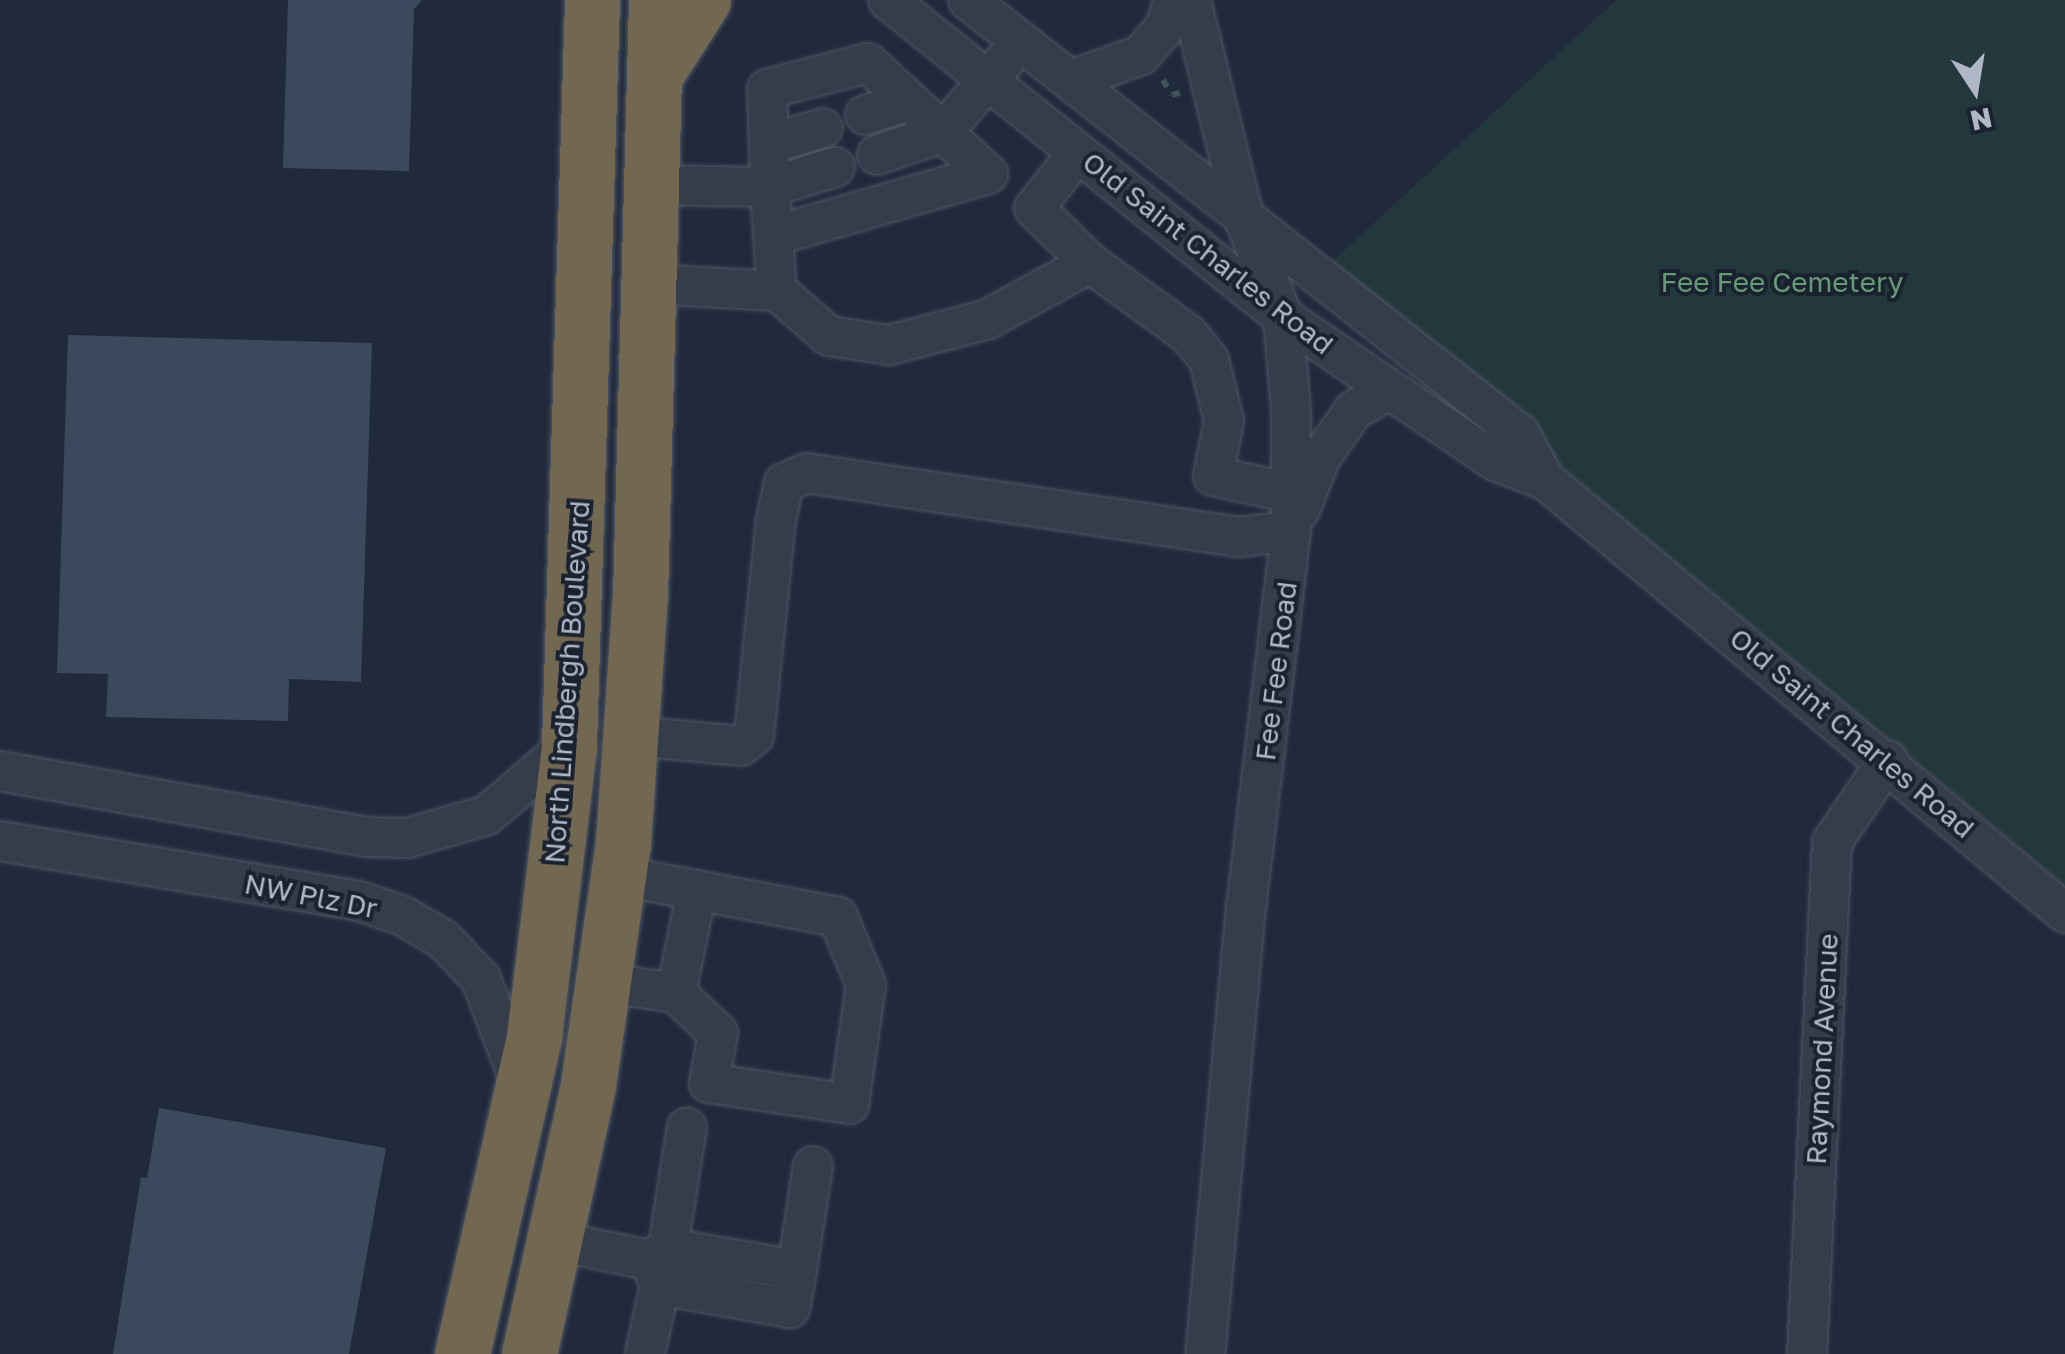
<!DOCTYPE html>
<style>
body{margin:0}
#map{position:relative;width:2065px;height:1354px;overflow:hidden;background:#212a3b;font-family:"Golos Text",sans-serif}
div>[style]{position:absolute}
.green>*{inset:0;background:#23383c}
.building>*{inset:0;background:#3c485b}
.path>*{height:6px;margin-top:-3px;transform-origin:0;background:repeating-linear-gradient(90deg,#405559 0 8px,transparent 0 16px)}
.roads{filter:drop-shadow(0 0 2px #505766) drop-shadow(0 0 2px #505766)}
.minor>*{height:38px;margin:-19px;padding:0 19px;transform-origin:19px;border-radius:19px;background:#353d4b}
.highway>*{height:55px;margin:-27.5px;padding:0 27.5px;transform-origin:27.5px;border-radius:27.5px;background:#726751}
span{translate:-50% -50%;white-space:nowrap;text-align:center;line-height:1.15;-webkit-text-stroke:8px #1a2230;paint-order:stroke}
.street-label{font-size:28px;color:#b0b7c7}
.park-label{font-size:28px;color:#659a74}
.north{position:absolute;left:1925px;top:40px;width:100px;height:100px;-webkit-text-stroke:8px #1a2230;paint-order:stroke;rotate:168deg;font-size:28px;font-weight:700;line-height:40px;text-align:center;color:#b0b7c7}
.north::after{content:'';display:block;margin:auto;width:35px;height:45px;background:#b0b7c7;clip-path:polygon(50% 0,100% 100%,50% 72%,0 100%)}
</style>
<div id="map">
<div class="green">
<div style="clip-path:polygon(1616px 0,2065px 0,2065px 886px,1323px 270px)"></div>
</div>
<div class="building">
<div style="clip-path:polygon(288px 0,422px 0,414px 9px,409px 171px,283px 168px)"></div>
<div style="clip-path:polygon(68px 335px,372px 343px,361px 682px,289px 679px,288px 721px,106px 717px,108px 674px,57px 673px)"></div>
<div style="clip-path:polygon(159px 1108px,386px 1148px,349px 1354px,113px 1354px,141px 1177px,147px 1178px)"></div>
</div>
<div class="path">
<div style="left:1163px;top:80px;width:17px;rotate:59deg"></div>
<div style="left:1172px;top:95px;width:10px;rotate:-17deg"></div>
</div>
<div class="roads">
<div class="minor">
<div style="left:888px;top:0;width:506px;rotate:38.75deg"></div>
<div style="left:1283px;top:317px;width:256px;rotate:34.2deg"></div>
<div style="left:1495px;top:461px;width:53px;rotate:20.8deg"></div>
<div style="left:1545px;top:480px;width:677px;rotate:39.78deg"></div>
<div style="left:968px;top:0;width:702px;rotate:38.18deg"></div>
<div style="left:1520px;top:434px;width:52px;rotate:61.5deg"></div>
<div style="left:1191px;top:0;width:228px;rotate:76.3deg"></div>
<div style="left:1245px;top:221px;width:103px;rotate:68.4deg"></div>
<div style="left:1283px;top:317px;width:94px;rotate:85.1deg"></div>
<div style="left:1291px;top:411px;width:120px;rotate:90deg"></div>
<div style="left:1291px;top:531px;width:379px;rotate:96.8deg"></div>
<div style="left:1246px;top:907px;width:449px;rotate:95.2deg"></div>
<div style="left:1074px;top:79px;width:71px;rotate:-19.7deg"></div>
<div style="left:1141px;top:55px;width:37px;rotate:-49deg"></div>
<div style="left:1165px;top:27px;width:28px;rotate:-72deg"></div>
<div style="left:865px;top:115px;width:45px;rotate:-18deg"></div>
<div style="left:769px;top:144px;width:56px;rotate:-16.5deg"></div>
<div style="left:877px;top:155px;width:69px;rotate:-18.7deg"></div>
<div style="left:942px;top:133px;width:98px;rotate:-49.1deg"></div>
<div style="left:650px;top:185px;width:120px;rotate:1deg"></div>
<div style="left:770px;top:187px;width:68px;rotate:-17.1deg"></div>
<div style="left:773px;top:236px;width:224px;rotate:-16.1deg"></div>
<div style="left:988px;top:174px;width:163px;rotate:-137.2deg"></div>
<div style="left:868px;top:63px;width:104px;rotate:165.6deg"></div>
<div style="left:767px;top:89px;width:98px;rotate:88.2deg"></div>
<div style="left:770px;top:187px;width:49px;rotate:86.5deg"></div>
<div style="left:773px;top:236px;width:55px;rotate:85.8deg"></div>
<div style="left:1090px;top:263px;width:122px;rotate:36deg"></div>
<div style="left:1189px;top:335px;width:32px;rotate:51deg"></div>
<div style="left:1209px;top:360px;width:63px;rotate:76.2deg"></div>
<div style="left:1224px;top:421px;width:56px;rotate:101.3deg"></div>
<div style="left:1213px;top:476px;width:80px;rotate:12.3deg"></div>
<div style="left:646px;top:284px;width:131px;rotate:3.1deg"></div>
<div style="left:777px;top:291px;width:69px;rotate:40.9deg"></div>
<div style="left:829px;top:336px;width:61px;rotate:8.5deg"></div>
<div style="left:889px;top:345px;width:100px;rotate:-14.5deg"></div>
<div style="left:986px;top:320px;width:119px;rotate:-28.7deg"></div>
<div style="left:1090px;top:263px;width:78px;rotate:-135.5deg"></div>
<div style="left:1034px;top:208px;width:70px;rotate:-51.3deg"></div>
<div style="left:1300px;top:510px;width:57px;rotate:-68.4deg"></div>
<div style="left:1321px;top:457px;width:57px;rotate:-54.9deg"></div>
<div style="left:1354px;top:410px;width:40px;rotate:-29.7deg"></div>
<div style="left:632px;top:736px;width:109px;rotate:5.2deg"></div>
<div style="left:741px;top:746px;width:16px;rotate:-38deg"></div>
<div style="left:754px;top:736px;width:217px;rotate:-84.2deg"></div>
<div style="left:776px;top:520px;width:38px;rotate:-78deg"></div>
<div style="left:784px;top:483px;width:24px;rotate:-24deg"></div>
<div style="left:806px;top:473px;width:437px;rotate:8.4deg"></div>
<div style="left:1238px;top:537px;width:53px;rotate:-6.5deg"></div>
<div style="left:0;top:771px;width:373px;rotate:10.2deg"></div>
<div style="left:367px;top:837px;width:41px;rotate:1.4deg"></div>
<div style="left:408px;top:838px;width:82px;rotate:-16.2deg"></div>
<div style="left:487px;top:815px;width:108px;rotate:-40.5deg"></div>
<div style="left:0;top:841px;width:364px;rotate:9.5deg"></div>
<div style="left:359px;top:901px;width:46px;rotate:18.8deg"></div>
<div style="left:403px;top:916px;width:48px;rotate:30.3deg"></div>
<div style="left:444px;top:940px;width:54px;rotate:46.5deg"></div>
<div style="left:481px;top:979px;width:116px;rotate:69.2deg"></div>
<div style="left:606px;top:983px;width:71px;rotate:8.1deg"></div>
<div style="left:676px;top:993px;width:58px;rotate:43.6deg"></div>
<div style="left:718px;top:1033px;width:51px;rotate:100.2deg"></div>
<div style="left:709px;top:1083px;width:142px;rotate:8.5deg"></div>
<div style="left:849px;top:1104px;width:120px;rotate:-81.9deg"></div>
<div style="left:866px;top:985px;width:74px;rotate:-112.4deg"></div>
<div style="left:838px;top:917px;width:222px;rotate:-169.3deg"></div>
<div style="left:676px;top:993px;width:105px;rotate:-78.5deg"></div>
<div style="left:557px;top:1241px;width:94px;rotate:11.7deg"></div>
<div style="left:649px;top:1260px;width:22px;rotate:-32deg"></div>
<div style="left:668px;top:1248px;width:131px;rotate:9.7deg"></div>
<div style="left:797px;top:1270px;width:39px;rotate:100deg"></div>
<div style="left:790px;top:1308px;width:132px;rotate:-170deg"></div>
<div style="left:660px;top:1285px;width:27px;rotate:-114deg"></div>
<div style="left:668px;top:1248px;width:122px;rotate:-81.1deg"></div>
<div style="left:797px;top:1270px;width:105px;rotate:-81.3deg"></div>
<div style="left:645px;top:1354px;width:71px;rotate:-77.7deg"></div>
<div style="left:1807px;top:1354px;width:513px;rotate:-87.2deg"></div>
<div style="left:1832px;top:842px;width:99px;rotate:-55.7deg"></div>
</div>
<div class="highway">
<div style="left:657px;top:72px;width:85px;rotate:-57.4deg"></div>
<div style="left:462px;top:1354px;width:326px;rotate:-77.2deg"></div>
<div style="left:534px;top:1036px;width:293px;rotate:-83.1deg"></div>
<div style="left:569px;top:745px;width:745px;rotate:-88.23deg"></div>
<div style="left:529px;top:1354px;width:275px;rotate:-77.6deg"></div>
<div style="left:588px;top:1085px;width:245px;rotate:-81.8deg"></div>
<div style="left:623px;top:843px;width:248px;rotate:-86.1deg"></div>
<div style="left:640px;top:596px;width:596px;rotate:-88.46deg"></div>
</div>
</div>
<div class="street-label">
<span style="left:1208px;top:253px;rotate:38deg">Old Saint Charles Road</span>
<span style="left:1276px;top:671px;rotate:-83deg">Fee Fee Road</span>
<span style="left:567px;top:682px;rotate:-86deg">North Lindbergh Boulevard</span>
<span style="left:1852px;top:733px;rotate:40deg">Old Saint Charles Road</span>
<span style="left:311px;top:896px;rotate:11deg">NW Plz Dr</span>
<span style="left:1822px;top:1049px;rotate:-87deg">Raymond Avenue</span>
</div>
<div class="park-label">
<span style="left:1782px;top:282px">Fee Fee Cemetery</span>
</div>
<div class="north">N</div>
</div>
